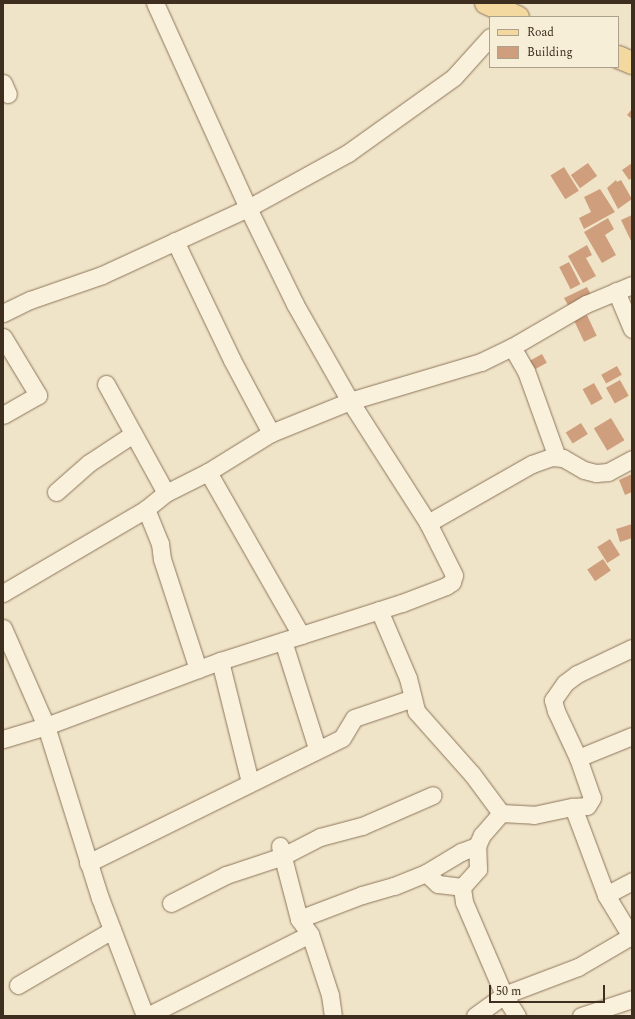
<!DOCTYPE html>
<style>
body{margin:0}
#map{position:relative;width:635px;height:1019px;overflow:hidden;background:#f0e4c8;font-family:Spectral,serif}
div>[style]{position:absolute}
.building>*{inset:0;background:#cf9f7d;transform-origin:0 0}
.roads{filter:drop-shadow(0 0 1px #8d765c) drop-shadow(0 0 1px #8d765c)}
.street>*{height:17px;margin:-8.5px;padding:0 8.5px;transform-origin:8.5px;border-radius:8.5px;background:#faf1dc}
.primary>*{height:22px;margin:-11px;padding:0 11px;transform-origin:11px;border-radius:11px;background:#f3d9a0}
span{translate:-50% -50%;white-space:nowrap;text-align:center;line-height:1.15;-webkit-text-stroke:3px #f7eed8;paint-order:stroke}
.frame{position:absolute;inset:0;border:4px solid #3d2e20;pointer-events:none}
.legend{position:absolute;left:489px;top:16px;width:130px;height:52px;box-sizing:border-box;background:#f7eed8;border:1px solid #ada18e;margin:0;padding:5px 7px;list-style:none;font-size:12px;color:#3d2e20}
.legend li{display:flex;align-items:center;gap:8px;height:20px}
.legend b{width:20px;border:1px solid #ada18e}
.scale{position:absolute;left:489px;top:985px;width:116px;height:18px;box-sizing:border-box;border:2px solid #3d2e20;border-top:0;padding-left:5px;font-size:12px;line-height:14px;white-space:nowrap;color:#3d2e20;-webkit-text-stroke:3px #f7eed8;paint-order:stroke}
</style>
<div id="map">
<div class="building">
<div style="clip-path:polygon(632px 109px,632px 119px,627px 115px)"></div>
<div style="left:588px;top:163px;width:16px;height:21px;rotate:55deg"></div>
<div style="clip-path:polygon(632px 163px,632px 178px,629px 180px,622px 170px)"></div>
<div style="left:564px;top:167px;width:28px;height:16px;rotate:58deg"></div>
<div style="clip-path:polygon(616px 180px,617px 182px,621px 180px,632px 199px,618px 209px,607px 188px)"></div>
<div style="clip-path:polygon(600px 189px,615px 212px,584px 229px,579px 218px,591px 212px,584px 197px)"></div>
<div style="clip-path:polygon(632px 215px,632px 243px,621px 220px)"></div>
<div style="clip-path:polygon(608px 218px,614px 229px,605px 235px,616px 255px,602px 263px,584px 232px)"></div>
<div style="clip-path:polygon(587px 245px,592px 255px,586px 258px,596px 276px,583px 283px,568px 256px)"></div>
<div style="left:569px;top:262px;width:25px;height:11px;rotate:63deg"></div>
<div style="clip-path:polygon(587px 287px,591px 295px,569px 307px,564px 298px)"></div>
<div style="left:587px;top:315px;width:23px;height:14px;rotate:65deg"></div>
<div style="left:542px;top:354px;width:10px;height:18px;rotate:61deg"></div>
<div style="left:617px;top:366px;width:10px;height:18px;rotate:61deg"></div>
<div style="left:620px;top:380px;width:18px;height:16px;rotate:61deg"></div>
<div style="left:594px;top:383px;width:18px;height:13px;rotate:61deg"></div>
<div style="left:611px;top:418px;width:26px;height:20px;rotate:59deg"></div>
<div style="left:581px;top:423px;width:13px;height:18px;rotate:58deg"></div>
<div style="clip-path:polygon(632px 474px,632px 492px,625px 495px,619px 480px)"></div>
<div style="clip-path:polygon(632px 524px,632px 538px,620px 542px,616px 529px)"></div>
<div style="left:610px;top:539px;width:19px;height:15px;rotate:58deg"></div>
<div style="left:603px;top:559px;width:14px;height:19px;rotate:56deg"></div>
</div>
<div class="roads">
<div class="street">
<div style="left:3px;top:83px;width:12px;rotate:66deg"></div>
<div style="left:175px;top:241px;width:132px;rotate:64.4deg"></div>
<div style="left:232px;top:360px;width:83px;rotate:61.9deg"></div>
<div style="left:616px;top:291px;width:41px;rotate:67.2deg"></div>
<div style="left:3px;top:313px;width:30px;rotate:-26deg"></div>
<div style="left:30px;top:300px;width:76px;rotate:-19.1deg"></div>
<div style="left:102px;top:275px;width:161px;rotate:-24.7deg"></div>
<div style="left:248px;top:208px;width:114px;rotate:-28.8deg"></div>
<div style="left:348px;top:153px;width:130px;rotate:-35.6deg"></div>
<div style="left:454px;top:77px;width:54px;rotate:-48deg"></div>
<div style="left:3px;top:337px;width:68px;rotate:58.9deg"></div>
<div style="left:38px;top:395px;width:40px;rotate:150.3deg"></div>
<div style="left:512px;top:347px;width:28px;rotate:60deg"></div>
<div style="left:526px;top:371px;width:91px;rotate:70.2deg"></div>
<div style="left:106px;top:384px;width:124px;rotate:61.2deg"></div>
<div style="left:208px;top:472px;width:188px;rotate:60.3deg"></div>
<div style="left:56px;top:492px;width:44px;rotate:-41.3deg"></div>
<div style="left:89px;top:463px;width:53px;rotate:-33.4deg"></div>
<div style="left:146px;top:509px;width:37px;rotate:68deg"></div>
<div style="left:160px;top:543px;width:16px;rotate:83deg"></div>
<div style="left:162px;top:559px;width:116px;rotate:71.9deg"></div>
<div style="left:428px;top:523px;width:120px;rotate:-29.6deg"></div>
<div style="left:532px;top:464px;width:20px;rotate:-20deg"></div>
<div style="left:551px;top:457px;width:12px;rotate:5deg"></div>
<div style="left:563px;top:458px;width:24px;rotate:30deg"></div>
<div style="left:584px;top:470px;width:12px;rotate:14deg"></div>
<div style="left:596px;top:473px;width:12px;rotate:-5deg"></div>
<div style="left:608px;top:472px;width:27px;rotate:-28deg"></div>
<div style="left:3px;top:593px;width:166px;rotate:-30.4deg"></div>
<div style="left:146px;top:509px;width:26px;rotate:-39deg"></div>
<div style="left:166px;top:493px;width:47px;rotate:-26.6deg"></div>
<div style="left:208px;top:472px;width:74px;rotate:-31.8deg"></div>
<div style="left:271px;top:433px;width:85px;rotate:-22.1deg"></div>
<div style="left:350px;top:401px;width:137px;rotate:-16.6deg"></div>
<div style="left:481px;top:362px;width:34px;rotate:-26deg"></div>
<div style="left:512px;top:347px;width:86px;rotate:-30.2deg"></div>
<div style="left:586px;top:304px;width:50px;rotate:-22.4deg"></div>
<div style="left:379px;top:610px;width:74px;rotate:66.9deg"></div>
<div style="left:408px;top:678px;width:34px;rotate:76deg"></div>
<div style="left:416px;top:711px;width:84px;rotate:48.4deg"></div>
<div style="left:472px;top:774px;width:49px;rotate:53.4deg"></div>
<div style="left:501px;top:813px;width:33px;rotate:3deg"></div>
<div style="left:534px;top:815px;width:40px;rotate:-12deg"></div>
<div style="left:3px;top:628px;width:107px;rotate:66.3deg"></div>
<div style="left:46px;top:726px;width:180px;rotate:72.6deg"></div>
<div style="left:100px;top:898px;width:126px;rotate:69.1deg"></div>
<div style="left:283px;top:641px;width:112px;rotate:72.4deg"></div>
<div style="left:632px;top:648px;width:61px;rotate:154.7deg"></div>
<div style="left:577px;top:674px;width:15px;rotate:143deg"></div>
<div style="left:565px;top:683px;width:21px;rotate:125deg"></div>
<div style="left:553px;top:700px;width:11px;rotate:75deg"></div>
<div style="left:556px;top:711px;width:52px;rotate:64.9deg"></div>
<div style="left:578px;top:758px;width:42px;rotate:70.7deg"></div>
<div style="left:592px;top:798px;width:9px;rotate:122deg"></div>
<div style="left:587px;top:806px;width:14px;rotate:176deg"></div>
<div style="left:573px;top:807px;width:94px;rotate:69.4deg"></div>
<div style="left:606px;top:895px;width:50px;rotate:58.8deg"></div>
<div style="left:220px;top:661px;width:125px;rotate:76.1deg"></div>
<div style="left:3px;top:739px;width:45px;rotate:-16.8deg"></div>
<div style="left:46px;top:726px;width:186px;rotate:-20.5deg"></div>
<div style="left:220px;top:661px;width:191px;rotate:-17.7deg"></div>
<div style="left:402px;top:603px;width:47px;rotate:-21.1deg"></div>
<div style="left:446px;top:586px;width:7px;rotate:-34deg"></div>
<div style="left:452px;top:582px;width:7px;rotate:-74deg"></div>
<div style="left:454px;top:575px;width:58px;rotate:-116.6deg"></div>
<div style="left:428px;top:523px;width:145px;rotate:-122.6deg"></div>
<div style="left:350px;top:401px;width:112px;rotate:-119.6deg"></div>
<div style="left:295px;top:304px;width:107px;rotate:-116.1deg"></div>
<div style="left:248px;top:208px;width:225px;rotate:-114.4deg"></div>
<div style="left:578px;top:758px;width:58px;rotate:-22.2deg"></div>
<div style="left:280px;top:846px;width:75px;rotate:75.4deg"></div>
<div style="left:299px;top:919px;width:19px;rotate:54deg"></div>
<div style="left:310px;top:934px;width:64px;rotate:71.8deg"></div>
<div style="left:330px;top:995px;width:21px;rotate:82deg"></div>
<div style="left:88px;top:863px;width:283px;rotate:-26.2deg"></div>
<div style="left:342px;top:738px;width:23px;rotate:-59deg"></div>
<div style="left:354px;top:718px;width:62px;rotate:-18.7deg"></div>
<div style="left:426px;top:873px;width:16px;rotate:43deg"></div>
<div style="left:438px;top:884px;width:24px;rotate:7deg"></div>
<div style="left:606px;top:895px;width:30px;rotate:-28deg"></div>
<div style="left:171px;top:903px;width:62px;rotate:-27deg"></div>
<div style="left:226px;top:875px;width:60px;rotate:-18.4deg"></div>
<div style="left:283px;top:856px;width:42px;rotate:-27.2deg"></div>
<div style="left:320px;top:837px;width:43px;rotate:-14.7deg"></div>
<div style="left:362px;top:826px;width:77px;rotate:-23.6deg"></div>
<div style="left:299px;top:919px;width:67px;rotate:-20.9deg"></div>
<div style="left:362px;top:895px;width:33px;rotate:-16deg"></div>
<div style="left:394px;top:886px;width:35px;rotate:-22deg"></div>
<div style="left:426px;top:873px;width:41px;rotate:-31deg"></div>
<div style="left:461px;top:852px;width:17px;rotate:-21deg"></div>
<div style="left:18px;top:985px;width:109px;rotate:-30.3deg"></div>
<div style="left:147px;top:1016px;width:182px;rotate:-26.7deg"></div>
<div style="left:475px;top:1016px;width:36px;rotate:-36deg"></div>
<div style="left:504px;top:995px;width:101px;rotate:-113.3deg"></div>
<div style="left:464px;top:902px;width:15px;rotate:-98deg"></div>
<div style="left:462px;top:887px;width:24px;rotate:-48deg"></div>
<div style="left:478px;top:869px;width:23px;rotate:-92deg"></div>
<div style="left:477px;top:846px;width:12px;rotate:-66deg"></div>
<div style="left:482px;top:835px;width:29px;rotate:-49deg"></div>
<div style="left:517px;top:1016px;width:25px;rotate:-122deg"></div>
<div style="left:504px;top:995px;width:79px;rotate:-20.7deg"></div>
<div style="left:578px;top:967px;width:61px;rotate:-30.3deg"></div>
<div style="left:581px;top:1016px;width:54px;rotate:-18.4deg"></div>
</div>
<div class="primary">
<div style="left:486px;top:3px;width:35px;rotate:24deg"></div>
<div style="left:618px;top:57px;width:15px;rotate:23deg"></div>
</div>
</div>
<div class="frame"></div>
<ul class="legend">
<li><b style="height:5px;background:#f3d9a0"></b>Road</li>
<li><b style="height:11px;background:#cf9f7d"></b>Building</li>
</ul>
<div class="scale">50 m</div>
</div>
